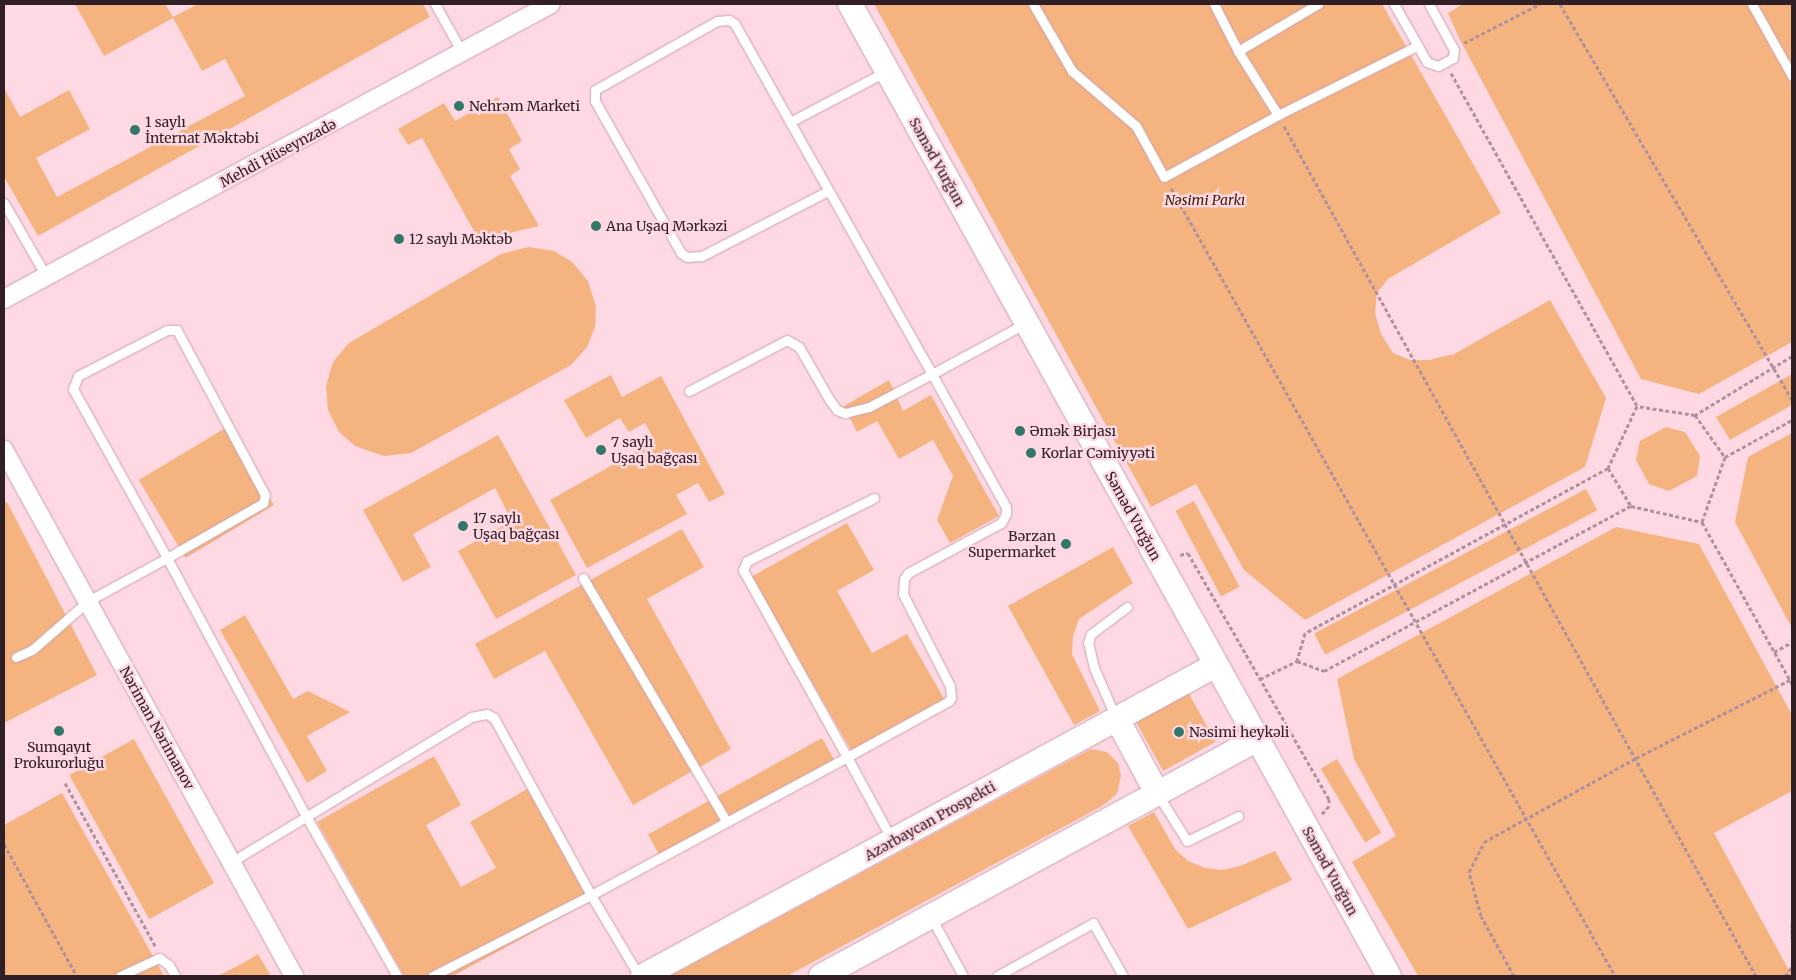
<!DOCTYPE html>
<meta charset="utf-8">
<style>
body{margin:0}
#map{position:relative;width:1796px;height:980px;overflow:hidden;background:#fed9e4;font-family:Merriweather,serif}
div>[style]{position:absolute}
.green>*{inset:0;background:#f5b380;transform-origin:0 0}
.path>*{height:3px;margin-top:-1.5px;transform-origin:0;background:repeating-linear-gradient(90deg,#af929b 0 4px,transparent 0 6.5px)}
.roads{filter:drop-shadow(0 0 1px #cfa3b0) drop-shadow(0 0 1px #cfa3b0)}
.service>*{height:9px;margin:-4.5px;padding:0 4.5px;transform-origin:4.5px;border-radius:4.5px;background:#fff}
.minor>*{height:18px;margin:-9px;padding:0 9px;transform-origin:9px;border-radius:9px;background:#fff}
.secondary>*{height:24px;margin:-12px;padding:0 12px;transform-origin:12px;border-radius:12px;background:#fff}
.dots>*{width:14px;height:14px;translate:-50% -50%;box-sizing:border-box;border:2px solid #fed9e4;border-radius:50%}
span{translate:-50% -50%;white-space:nowrap;text-align:center;line-height:1.15;-webkit-text-stroke:5px #fed9e4;paint-order:stroke}
.poi-label{font-size:14px;color:#302025}
.left{translate:0 -50%;text-align:left}
.right{translate:-100% -50%;text-align:right}
.street-label{font-size:14px;color:#302025}
.park-label{font-size:14px;color:#3f2004;font-style:italic}
.frame{position:absolute;inset:0;border:5px solid #302025;pointer-events:none}
</style>
<div id="map">
<div class="green">
<div style="clip-path:polygon(75px 4px,165px 4px,173px 17px,198px 4px,423px 4px,430px 17px,38px 236px,4px 177px,4px 88px,20px 117px,69px 90px,90px 129px,36px 158px,57px 197px,245px 96px,225px 59px,202px 71px,173px 18px,104px 56px)"></div>
<div style="clip-path:polygon(874px 4px,1382px 4px,1501px 213px,1388px 279px,1377px 293px,1375px 313px,1381px 334px,1393px 353px,1410px 360px,1429px 360px,1454px 354px,1550px 300px,1606px 398px,1585px 467px,1305px 620px,1244px 570px,1196px 484px,1151px 507px)"></div>
<div style="clip-path:polygon(1463px 4px,1792px 4px,1792px 342px,1699px 394px,1641px 379px,1459px 38px,1448px 13px)"></div>
<div style="clip-path:polygon(498px 97px,522px 141px,509px 149px,520px 169px,510px 176px,539px 226px,479px 240px,422px 138px,408px 145px,398px 129px,444px 103px,455px 121px)"></div>
<div style="clip-path:polygon(528px 247px,554px 251px,572px 262px,588px 281px,596px 307px,595px 327px,587px 347px,571px 365px,411px 453px,384px 456px,355px 446px,339px 432px,328px 410px,326px 386px,333px 362px,349px 343px,501px 254px)"></div>
<div style="clip-path:polygon(1792px 374px,1792px 405px,1730px 440px,1716px 417px)"></div>
<div style="clip-path:polygon(611px 375px,622px 397px,661px 376px,725px 494px,709px 502px,698px 483px,676px 495px,687px 514px,587px 568px,550px 500px,655px 441px,645px 423px,629px 432px,620px 418px,586px 438px,564px 400px)"></div>
<div style="clip-path:polygon(889px 380px,903px 411px,931px 395px,999px 516px,950px 543px,937px 520px,953px 476px,933px 440px,899px 459px,877px 421px,857px 432px,844px 406px)"></div>
<div style="left:227px;top:427px;width:91px;height:103px;rotate:59deg"></div>
<div style="clip-path:polygon(1666px 427px,1685px 432px,1700px 456px,1697px 476px,1669px 491px,1649px 484px,1636px 460px,1640px 441px)"></div>
<div style="clip-path:polygon(1792px 433px,1792px 628px,1735px 522px,1748px 457px)"></div>
<div style="clip-path:polygon(498px 435px,576px 575px,496px 619px,458px 551px,512px 521px,495px 488px,413px 534px,431px 567px,403px 582px,363px 510px)"></div>
<div style="left:1586px;top:489px;width:24px;height:308px;rotate:62deg"></div>
<div style="left:1194px;top:501px;width:97px;height:21px;rotate:62deg"></div>
<div style="clip-path:polygon(4px 502px,7px 502px,97px 675px,4px 723px)"></div>
<div style="clip-path:polygon(847px 523px,874px 570px,837px 591px,872px 653px,907px 634px,947px 704px,854px 755px,751px 577px)"></div>
<div style="clip-path:polygon(1616px 527px,1699px 544px,1792px 715px,1792px 791px,1714px 833px,1792px 976px,1418px 976px,1352px 862px,1396px 836px,1354px 759px,1337px 679px)"></div>
<div style="clip-path:polygon(682px 529px,704px 567px,647px 599px,731px 749px,633px 805px,545px 651px,494px 679px,475px 644px)"></div>
<div style="clip-path:polygon(1113px 547px,1133px 583px,1079px 619px,1073px 636px,1072px 654px,1100px 711px,1074px 725px,1008px 606px)"></div>
<div style="clip-path:polygon(245px 615px,293px 699px,308px 691px,350px 712px,307px 736px,327px 771px,307px 783px,220px 630px)"></div>
<div style="left:1188px;top:692px;width:57px;height:60px;rotate:61deg"></div>
<div style="left:822px;top:738px;width:29px;height:199px;rotate:61deg"></div>
<div style="left:134px;top:739px;width:165px;height:74px;rotate:61deg"></div>
<div style="clip-path:polygon(1091px 749px,1107px 752px,1118px 763px,1121px 776px,1117px 794px,1102px 806px,787px 976px,670px 976px)"></div>
<div style="clip-path:polygon(434px 756px,461px 805px,426px 825px,461px 887px,496px 868px,470px 822px,527px 789px,591px 901px,453px 976px,404px 976px,317px 822px)"></div>
<div style="left:1337px;top:759px;width:86px;height:19px;rotate:59deg"></div>
<div style="clip-path:polygon(62px 793px,164px 976px,4px 976px,4px 825px)"></div>
<div style="clip-path:polygon(1154px 812px,1175px 849px,1188px 861px,1205px 868px,1222px 870px,1240px 866px,1275px 851px,1292px 880px,1188px 929px,1128px 826px)"></div>
<div style="clip-path:polygon(258px 954px,271px 976px,218px 976px,243px 963px)"></div>
</div>
<div class="path">
<div style="left:1560px;top:4px;width:459px;rotate:59.6deg"></div>
<div style="left:1464px;top:43px;width:85px;rotate:-27.2deg"></div>
<div style="left:1451px;top:73px;width:381px;rotate:60.8deg"></div>
<div style="left:1284px;top:126px;width:972px;rotate:60.96deg"></div>
<div style="left:1171px;top:188px;width:904px;rotate:60.6deg"></div>
<div style="left:1792px;top:356px;width:114px;rotate:148.7deg"></div>
<div style="left:1695px;top:415px;width:59px;rotate:-171.2deg"></div>
<div style="left:1637px;top:406px;width:68px;rotate:115.1deg"></div>
<div style="left:1608px;top:468px;width:345px;rotate:151.4deg"></div>
<div style="left:1305px;top:633px;width:29px;rotate:106deg"></div>
<div style="left:1297px;top:661px;width:29px;rotate:20deg"></div>
<div style="left:1324px;top:671px;width:349px;rotate:-28.3deg"></div>
<div style="left:1631px;top:506px;width:73px;rotate:12.7deg"></div>
<div style="left:1702px;top:522px;width:69px;rotate:-70.5deg"></div>
<div style="left:1725px;top:457px;width:77px;rotate:-28.9deg"></div>
<div style="left:1695px;top:415px;width:52px;rotate:54.5deg"></div>
<div style="left:1608px;top:468px;width:44px;rotate:58.8deg"></div>
<div style="left:1702px;top:522px;width:185px;rotate:60.9deg"></div>
<div style="left:1180px;top:555px;width:8px;rotate:-14deg"></div>
<div style="left:1188px;top:553px;width:284px;rotate:60.2deg"></div>
<div style="left:1329px;top:799px;width:7px;rotate:90deg"></div>
<div style="left:1329px;top:806px;width:11px;rotate:131deg"></div>
<div style="left:1774px;top:652px;width:21px;rotate:-29deg"></div>
<div style="left:1260px;top:679px;width:41px;rotate:-25.9deg"></div>
<div style="left:65px;top:783px;width:188px;rotate:61deg"></div>
<div style="left:4px;top:844px;width:151px;rotate:61.1deg"></div>
<div style="left:1792px;top:923px;width:16px;rotate:90deg"></div>
<div style="left:1514px;top:976px;width:68px;rotate:-118.8deg"></div>
<div style="left:1481px;top:916px;width:46px;rotate:-105.3deg"></div>
<div style="left:1469px;top:872px;width:34px;rotate:-63deg"></div>
<div style="left:1484px;top:842px;width:174px;rotate:-28.9deg"></div>
<div style="left:1636px;top:758px;width:173px;rotate:-26.9deg"></div>
<div style="left:1785px;top:976px;width:11px;rotate:-52deg"></div>
</div>
<div class="roads">
<div class="service">
<div style="left:435px;top:4px;width:57px;rotate:60.8deg"></div>
<div style="left:1033px;top:4px;width:78px;rotate:59.8deg"></div>
<div style="left:1072px;top:71px;width:84px;rotate:40.7deg"></div>
<div style="left:1136px;top:126px;width:58px;rotate:61.2deg"></div>
<div style="left:1164px;top:177px;width:130px;rotate:-28.5deg"></div>
<div style="left:1214px;top:4px;width:53px;rotate:62.9deg"></div>
<div style="left:1238px;top:51px;width:75px;rotate:58deg"></div>
<div style="left:1278px;top:115px;width:155px;rotate:-26.4deg"></div>
<div style="left:1394px;top:4px;width:67px;rotate:60.4deg"></div>
<div style="left:1427px;top:62px;width:12px;rotate:20deg"></div>
<div style="left:1438px;top:66px;width:17px;rotate:-28deg"></div>
<div style="left:1453px;top:58px;width:8px;rotate:-83deg"></div>
<div style="left:1454px;top:50px;width:52px;rotate:-118.5deg"></div>
<div style="left:1752px;top:4px;width:82px;rotate:60.9deg"></div>
<div style="left:1238px;top:51px;width:93px;rotate:-30.4deg"></div>
<div style="left:792px;top:121px;width:107px;rotate:-27.8deg"></div>
<div style="left:4px;top:203px;width:84px;rotate:60.1deg"></div>
<div style="left:689px;top:391px;width:110px;rotate:-27.5deg"></div>
<div style="left:787px;top:340px;width:14px;rotate:30deg"></div>
<div style="left:799px;top:347px;width:60px;rotate:60deg"></div>
<div style="left:829px;top:399px;width:14px;rotate:54deg"></div>
<div style="left:837px;top:410px;width:9px;rotate:21deg"></div>
<div style="left:845px;top:413px;width:25px;rotate:-14deg"></div>
<div style="left:869px;top:407px;width:71px;rotate:-27.6deg"></div>
<div style="left:932px;top:374px;width:402px;rotate:-119.4deg"></div>
<div style="left:735px;top:24px;width:7px;rotate:-146deg"></div>
<div style="left:729px;top:20px;width:12px;rotate:175deg"></div>
<div style="left:717px;top:21px;width:140px;rotate:150.5deg"></div>
<div style="left:595px;top:90px;width:11px;rotate:90deg"></div>
<div style="left:595px;top:101px;width:175px;rotate:60.5deg"></div>
<div style="left:681px;top:253px;width:7px;rotate:34deg"></div>
<div style="left:687px;top:257px;width:15px;rotate:-4deg"></div>
<div style="left:702px;top:256px;width:142px;rotate:-27.3deg"></div>
<div style="left:874px;top:498px;width:142px;rotate:153.6deg"></div>
<div style="left:747px;top:561px;width:10px;rotate:114deg"></div>
<div style="left:743px;top:570px;width:214px;rotate:60.9deg"></div>
<div style="left:847px;top:757px;width:116px;rotate:-28.8deg"></div>
<div style="left:949px;top:701px;width:4px;rotate:-63deg"></div>
<div style="left:951px;top:697px;width:11px;rotate:-95deg"></div>
<div style="left:950px;top:686px;width:103px;rotate:-117.1deg"></div>
<div style="left:903px;top:594px;width:15px;rotate:-86deg"></div>
<div style="left:904px;top:579px;width:7px;rotate:-56deg"></div>
<div style="left:908px;top:573px;width:106px;rotate:-28.3deg"></div>
<div style="left:1001px;top:523px;width:10px;rotate:-61deg"></div>
<div style="left:1006px;top:514px;width:7px;rotate:-90deg"></div>
<div style="left:1006px;top:507px;width:152px;rotate:-119.1deg"></div>
<div style="left:932px;top:374px;width:107px;rotate:-28.5deg"></div>
<div style="left:583px;top:578px;width:283px;rotate:59.5deg"></div>
<div style="left:16px;top:657px;width:17px;rotate:-24deg"></div>
<div style="left:32px;top:650px;width:74px;rotate:-41.2deg"></div>
<div style="left:88px;top:601px;width:90px;rotate:-28.6deg"></div>
<div style="left:167px;top:558px;width:111px;rotate:-29.8deg"></div>
<div style="left:263px;top:503px;width:8px;rotate:-76deg"></div>
<div style="left:265px;top:495px;width:187px;rotate:-118.1deg"></div>
<div style="left:177px;top:330px;width:10px;rotate:180deg"></div>
<div style="left:167px;top:330px;width:100px;rotate:152.7deg"></div>
<div style="left:78px;top:376px;width:14px;rotate:111deg"></div>
<div style="left:73px;top:389px;width:193px;rotate:60.9deg"></div>
<div style="left:167px;top:558px;width:295px;rotate:61.7deg"></div>
<div style="left:307px;top:818px;width:182px;rotate:60.3deg"></div>
<div style="left:1116px;top:718px;width:55px;rotate:-113.7deg"></div>
<div style="left:1094px;top:668px;width:26px;rotate:-103deg"></div>
<div style="left:1088px;top:643px;width:9px;rotate:-72deg"></div>
<div style="left:1091px;top:634px;width:45px;rotate:-36.9deg"></div>
<div style="left:1158px;top:795px;width:54px;rotate:57.8deg"></div>
<div style="left:1187px;top:841px;width:57px;rotate:-26.1deg"></div>
<div style="left:231px;top:862px;width:280px;rotate:-31.1deg"></div>
<div style="left:471px;top:717px;width:16px;rotate:-11deg"></div>
<div style="left:487px;top:714px;width:8px;rotate:30deg"></div>
<div style="left:494px;top:718px;width:202px;rotate:61.3deg"></div>
<div style="left:591px;top:895px;width:178px;rotate:152.9deg"></div>
<div style="left:931px;top:917px;width:67px;rotate:61.5deg"></div>
<div style="left:120px;top:976px;width:43px;rotate:-24.8deg"></div>
<div style="left:159px;top:958px;width:12px;rotate:35deg"></div>
<div style="left:169px;top:965px;width:13px;rotate:61deg"></div>
<div style="left:639px;top:976px;width:94px;rotate:-120.7deg"></div>
<div style="left:591px;top:895px;width:291px;rotate:-28.3deg"></div>
<div style="left:847px;top:757px;width:94px;rotate:61.5deg"></div>
<div style="left:997px;top:976px;width:110px;rotate:-28.9deg"></div>
<div style="left:1093px;top:923px;width:61px;rotate:60.5deg"></div>
</div>
<div class="minor">
<div style="left:4px;top:299px;width:621px;rotate:-28.34deg"></div>
<div style="left:4px;top:450px;width:601px;rotate:61.13deg"></div>
</div>
<div class="secondary">
<div style="left:850px;top:4px;width:1111px;rotate:60.99deg"></div>
<div style="left:1117px;top:719px;width:84px;rotate:61.6deg"></div>
<div style="left:643px;top:976px;width:652px;rotate:-28.49deg"></div>
<div style="left:821px;top:976px;width:496px;rotate:-28.5deg"></div>
</div>
</div>
<div class="dots">
<div style="left:459px;top:106px;background:#33776a"></div>
<div style="left:135px;top:130px;background:#33776a"></div>
<div style="left:596px;top:226px;background:#33776a"></div>
<div style="left:399px;top:239px;background:#33776a"></div>
<div style="left:1020px;top:431px;background:#33776a"></div>
<div style="left:601px;top:450px;background:#33776a"></div>
<div style="left:1031px;top:453px;background:#33776a"></div>
<div style="left:463px;top:526px;background:#33776a"></div>
<div style="left:1066px;top:544px;background:#33776a"></div>
<div style="left:59px;top:731px;background:#33776a"></div>
<div style="left:1179px;top:732px;background:#33776a"></div>
</div>
<div class="poi-label">
<span class="left" style="left:469px;top:106px">Nehrəm Marketi</span>
<span class="left" style="left:145px;top:130px">1 saylı<br>İnternat Məktəbi</span>
<span class="left" style="left:606px;top:226px">Ana Uşaq Mərkəzi</span>
<span class="left" style="left:409px;top:239px">12 saylı Məktəb</span>
<span class="left" style="left:1030px;top:431px">Əmək Birjası</span>
<span class="left" style="left:611px;top:450px">7 saylı<br>Uşaq bağçası</span>
<span class="left" style="left:1041px;top:453px">Korlar Cəmiyyəti</span>
<span class="left" style="left:473px;top:526px">17 saylı<br>Uşaq bağçası</span>
<span class="right" style="left:1056px;top:544px">Bərzan<br>Supermarket</span>
<span class="left" style="left:1189px;top:732px">Nəsimi heykəli</span>
<span style="left:59px;top:755px">Sumqayıt<br>Prokurorluğu</span>
</div>
<div class="street-label">
<span style="left:278px;top:153px;rotate:-28deg">Mehdi Hüseynzadə</span>
<span style="left:937px;top:162px;rotate:61deg">Səməd Vurğun</span>
<span style="left:1133px;top:516px;rotate:61deg">Səməd Vurğun</span>
<span style="left:157px;top:728px;rotate:61deg">Nəriman Nərimanov</span>
<span style="left:930px;top:821px;rotate:-29deg">Azərbaycan Prospekti</span>
<span style="left:1330px;top:871px;rotate:61deg">Səməd Vurğun</span>
</div>
<div class="park-label">
<span style="left:1205px;top:200px">Nəsimi Parkı</span>
</div>
<div class="frame"></div>
</div>
